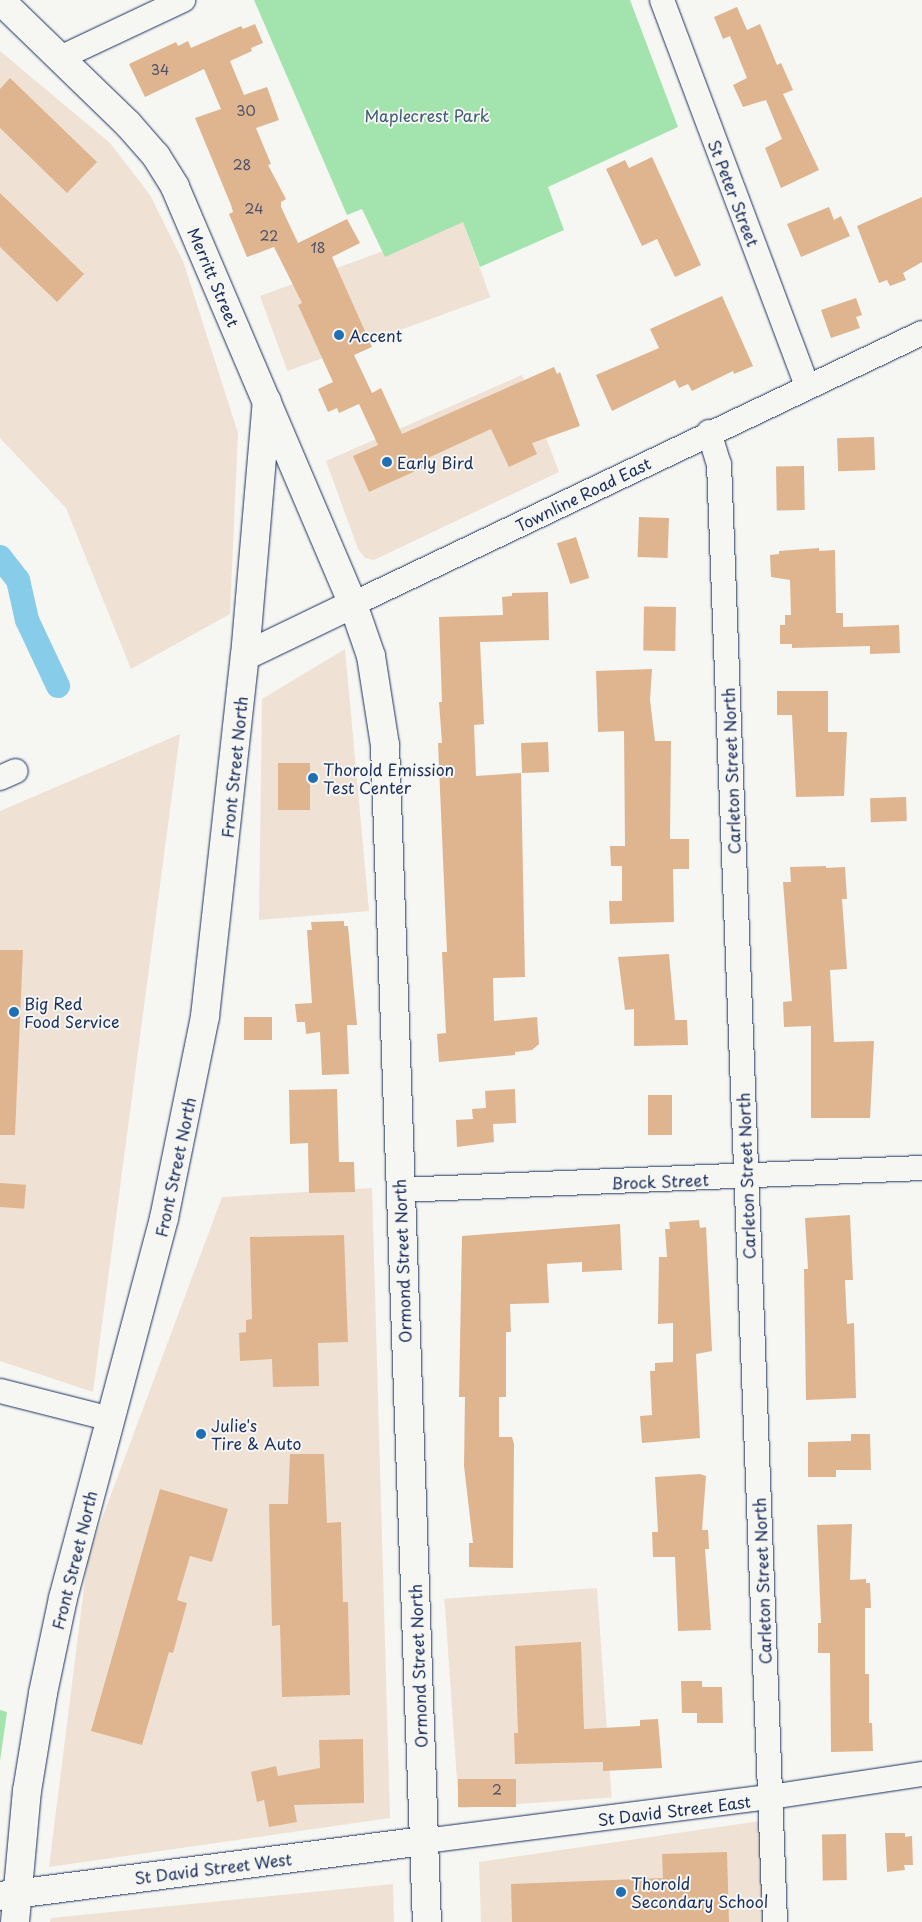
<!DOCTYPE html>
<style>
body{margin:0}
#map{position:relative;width:922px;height:1922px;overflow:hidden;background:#f6f6f2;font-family:"Playpen Sans",sans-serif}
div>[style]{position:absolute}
.built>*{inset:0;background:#efe2d5;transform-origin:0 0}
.green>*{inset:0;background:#a3e4ae}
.canal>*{height:24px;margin:-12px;padding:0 12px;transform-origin:12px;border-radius:12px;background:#87cce8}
.building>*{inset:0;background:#dfb590;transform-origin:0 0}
.roads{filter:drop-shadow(0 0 1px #1b2f5e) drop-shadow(0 0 1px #1b2f5e)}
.minor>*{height:24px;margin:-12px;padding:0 12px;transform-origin:12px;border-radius:12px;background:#f6f6f2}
.tertiary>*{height:28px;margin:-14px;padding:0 14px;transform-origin:14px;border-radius:14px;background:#f6f6f2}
.secondary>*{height:28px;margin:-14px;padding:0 14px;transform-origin:14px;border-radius:14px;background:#f6f6f2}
.dots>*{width:14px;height:14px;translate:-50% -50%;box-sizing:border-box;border:2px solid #f6f6f2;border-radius:50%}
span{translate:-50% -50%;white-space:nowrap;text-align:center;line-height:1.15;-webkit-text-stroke:4px #f6f6f2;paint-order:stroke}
.number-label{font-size:14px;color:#4c506a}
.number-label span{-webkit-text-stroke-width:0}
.park-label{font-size:16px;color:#3d5c72}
.street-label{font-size:16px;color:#1b2f5e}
.poi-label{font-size:16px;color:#1b2f5e}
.left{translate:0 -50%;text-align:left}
</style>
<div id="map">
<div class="built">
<div style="clip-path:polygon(0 51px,110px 143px,150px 195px,183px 261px,238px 433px,230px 614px,131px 669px,66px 508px,0 438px)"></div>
<div style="left:463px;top:222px;width:80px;height:216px;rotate:70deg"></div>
<div style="clip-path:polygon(522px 375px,559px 472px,374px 560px,365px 558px,358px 549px,326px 461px)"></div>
<div style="clip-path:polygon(345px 649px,369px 911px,259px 920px,262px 699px)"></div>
<div style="clip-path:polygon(180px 734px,93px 1392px,0 1361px,0 811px)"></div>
<div style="clip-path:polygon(372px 1188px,390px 1818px,49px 1867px,88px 1556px,222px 1197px)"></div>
<div style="left:597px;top:1588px;width:210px;height:153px;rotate:86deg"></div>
<div style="clip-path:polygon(760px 1821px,764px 1922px,481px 1922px,479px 1862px)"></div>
<div style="clip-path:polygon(393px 1884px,394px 1922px,50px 1922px,51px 1918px)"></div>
</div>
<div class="green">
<div style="clip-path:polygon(254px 0,630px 0,678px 127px,548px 187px,564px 230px,480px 267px,463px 222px,385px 257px,362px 209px,347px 215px)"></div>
<div style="clip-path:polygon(0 1710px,7px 1712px,0 1761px)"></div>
</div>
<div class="canal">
<div style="left:0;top:557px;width:29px;rotate:52deg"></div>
<div style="left:18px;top:580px;width:41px;rotate:77.3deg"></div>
<div style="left:27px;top:620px;width:73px;rotate:64.8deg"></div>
</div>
<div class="building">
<div style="clip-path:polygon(737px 7px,747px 30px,760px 24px,777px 65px,781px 63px,793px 90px,783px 94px,819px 170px,781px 188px,765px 148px,782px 139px,766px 100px,743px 107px,733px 85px,747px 78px,730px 36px,723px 39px,714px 17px)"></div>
<div style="clip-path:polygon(255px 24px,263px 43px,251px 48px,252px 51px,230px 61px,244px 95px,267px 87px,279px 120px,256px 128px,271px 164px,268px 165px,286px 199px,281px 202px,281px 207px,298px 243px,347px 219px,360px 243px,332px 257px,372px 347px,354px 355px,372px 393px,381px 388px,402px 434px,554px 367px,557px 374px,560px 372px,580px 426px,532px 443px,537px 454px,509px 467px,491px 429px,428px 458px,431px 464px,369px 492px,353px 456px,378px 445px,359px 404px,339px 413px,337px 408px,328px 412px,318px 389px,333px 382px,298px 305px,302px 303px,274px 247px,247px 257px,229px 214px,233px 212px,231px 205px,195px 118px,221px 109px,204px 69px,145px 97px,129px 64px,176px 42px,178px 46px,188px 41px,191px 48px,241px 26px,243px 29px)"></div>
<div style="clip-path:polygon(10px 78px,97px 162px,67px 193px,0 128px,0 89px)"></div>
<div style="clip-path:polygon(652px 157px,701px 265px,675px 277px,657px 239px,642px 246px,606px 169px,625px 160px,629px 168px)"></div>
<div style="clip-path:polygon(0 193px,84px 274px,57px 302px,0 247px)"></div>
<div style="clip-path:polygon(922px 197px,922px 262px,903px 273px,906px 280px,890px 286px,887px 280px,879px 283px,857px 226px)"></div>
<div style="clip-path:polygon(829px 207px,834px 220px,841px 216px,850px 236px,801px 257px,787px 224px)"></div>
<div style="clip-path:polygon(722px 296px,753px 366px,734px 374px,733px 371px,692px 391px,688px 384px,679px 388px,675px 380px,612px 411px,596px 375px,659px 348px,650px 329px)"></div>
<div style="clip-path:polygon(856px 298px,862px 315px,856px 317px,860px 328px,831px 338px,821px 310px)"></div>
<div style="left:874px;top:437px;width:33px;height:37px;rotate:88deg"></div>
<div style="left:804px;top:466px;width:44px;height:28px;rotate:89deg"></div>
<div style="left:639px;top:517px;width:30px;height:40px;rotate:2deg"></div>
<div style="left:576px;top:537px;width:43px;height:20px;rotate:72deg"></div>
<div style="clip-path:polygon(819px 548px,819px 551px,835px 550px,836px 613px,843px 613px,843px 627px,899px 625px,900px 653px,870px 654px,870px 646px,792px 648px,792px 644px,780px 644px,780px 625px,785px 625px,785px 615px,791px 615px,790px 580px,771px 577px,770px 555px,779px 554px,779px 551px)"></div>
<div style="clip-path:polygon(548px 592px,549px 640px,480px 642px,484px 724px,474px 725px,476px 776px,521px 773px,525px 977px,493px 978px,494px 1021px,537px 1017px,539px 1044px,532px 1050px,515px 1052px,515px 1055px,439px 1062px,437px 1034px,446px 1033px,442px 952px,447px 952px,438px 743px,442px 743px,439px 702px,442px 702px,439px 617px,503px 615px,502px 597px,512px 596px,512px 593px)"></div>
<div style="left:676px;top:607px;width:44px;height:32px;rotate:91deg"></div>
<div style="clip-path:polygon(652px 669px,650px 700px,655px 741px,671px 741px,670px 839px,689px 839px,689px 869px,673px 869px,674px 922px,610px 924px,609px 901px,622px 901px,622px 866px,611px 866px,610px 846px,625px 846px,624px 731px,598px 732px,596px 671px)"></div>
<div style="clip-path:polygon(777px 691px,828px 691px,828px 732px,847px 732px,844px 796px,796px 797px,792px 715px,777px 715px)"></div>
<div style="left:548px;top:742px;width:30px;height:27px;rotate:88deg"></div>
<div style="left:278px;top:763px;width:32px;height:47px"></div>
<div style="left:906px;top:797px;width:24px;height:36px;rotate:88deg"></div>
<div style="clip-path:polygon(826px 866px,826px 868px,845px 867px,847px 899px,842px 899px,847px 969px,830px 970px,834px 1042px,874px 1041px,870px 1118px,811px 1118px,811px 1026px,784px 1027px,783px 1002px,792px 1001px,783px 882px,791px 882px,790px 867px)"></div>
<div style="clip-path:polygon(344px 921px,344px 926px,348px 926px,357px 1025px,347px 1025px,349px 1074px,322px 1075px,320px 1032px,306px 1034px,305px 1022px,297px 1022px,295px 1004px,312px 1003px,307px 930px,312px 930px,311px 922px)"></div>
<div style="clip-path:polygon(0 950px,23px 950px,15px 1135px,0 1135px)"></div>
<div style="clip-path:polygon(669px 954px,675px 1020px,687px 1020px,688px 1045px,634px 1046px,634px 1009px,625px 1010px,618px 957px)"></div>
<div style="left:272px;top:1017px;width:23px;height:28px;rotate:90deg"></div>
<div style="clip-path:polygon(337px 1089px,339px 1162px,354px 1162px,355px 1192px,309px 1193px,308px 1143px,290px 1144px,289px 1090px)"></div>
<div style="clip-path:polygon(515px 1089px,516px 1123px,493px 1124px,494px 1142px,457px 1147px,456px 1120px,473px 1119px,472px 1109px,486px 1108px,485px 1091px)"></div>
<div style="left:672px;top:1095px;width:40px;height:24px;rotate:90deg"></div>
<div style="left:0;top:1183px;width:26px;height:24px;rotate:4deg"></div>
<div style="clip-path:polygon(850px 1215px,853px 1280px,845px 1280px,847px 1324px,854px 1323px,856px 1398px,806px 1400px,804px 1269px,808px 1269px,805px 1218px)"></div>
<div style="clip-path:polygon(699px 1220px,700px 1228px,706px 1227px,712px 1351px,696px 1354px,700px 1438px,642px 1443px,640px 1416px,652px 1415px,650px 1371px,655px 1371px,655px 1363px,673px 1362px,673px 1323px,658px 1324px,659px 1257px,667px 1257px,665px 1229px,670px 1229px,669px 1222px)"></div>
<div style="clip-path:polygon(620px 1224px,622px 1270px,582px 1272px,582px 1262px,547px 1264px,549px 1303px,510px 1304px,511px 1332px,506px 1332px,506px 1397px,499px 1397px,499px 1437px,512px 1437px,514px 1444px,513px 1568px,469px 1567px,469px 1543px,473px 1543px,464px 1466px,465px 1397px,459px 1397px,462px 1236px)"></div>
<div style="clip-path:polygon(344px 1235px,348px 1342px,318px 1343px,319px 1386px,273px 1387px,272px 1359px,240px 1361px,239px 1333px,246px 1332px,246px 1320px,252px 1319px,250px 1237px)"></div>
<div style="clip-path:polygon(851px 1434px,870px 1434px,871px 1470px,836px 1470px,836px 1477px,808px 1477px,808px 1442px,851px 1441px)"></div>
<div style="clip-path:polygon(290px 1454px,324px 1454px,327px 1523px,341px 1522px,343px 1602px,348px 1602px,350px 1695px,282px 1697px,280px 1625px,272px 1626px,269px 1504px,288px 1504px)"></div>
<div style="clip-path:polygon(700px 1474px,706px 1476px,702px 1530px,708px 1530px,709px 1549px,705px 1549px,711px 1630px,678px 1631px,675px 1557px,653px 1557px,652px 1532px,658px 1532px,655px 1477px)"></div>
<div style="clip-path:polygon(160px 1489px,228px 1509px,212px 1562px,190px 1556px,177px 1600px,187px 1603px,173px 1653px,169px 1652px,142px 1745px,91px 1731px)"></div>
<div style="clip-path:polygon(852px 1524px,850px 1580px,866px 1579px,866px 1583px,870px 1583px,871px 1608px,865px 1608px,865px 1674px,869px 1674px,869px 1723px,872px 1723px,873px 1751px,831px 1752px,830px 1653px,818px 1653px,818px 1623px,821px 1623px,817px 1525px)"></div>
<div style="clip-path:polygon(581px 1642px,584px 1729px,640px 1726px,640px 1720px,658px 1719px,662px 1768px,603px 1771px,603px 1762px,515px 1764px,514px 1733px,518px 1733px,515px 1646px)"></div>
<div style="clip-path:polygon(681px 1681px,702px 1681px,702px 1687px,722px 1687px,723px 1723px,697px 1723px,697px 1713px,682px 1713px)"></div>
<div style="clip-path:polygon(363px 1739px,364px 1803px,294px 1805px,297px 1822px,269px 1827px,264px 1800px,257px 1802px,251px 1772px,276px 1766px,278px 1776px,320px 1768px,319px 1740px)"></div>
<div style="left:516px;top:1779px;width:28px;height:58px;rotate:90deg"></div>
<div style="clip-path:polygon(885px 1833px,905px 1833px,905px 1837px,912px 1836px,913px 1865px,904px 1865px,905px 1870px,887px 1872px)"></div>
<div style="left:846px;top:1834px;width:46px;height:24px;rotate:89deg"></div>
<div style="clip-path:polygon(727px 1852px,729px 1922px,512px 1922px,511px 1884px,663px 1878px,662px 1854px)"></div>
</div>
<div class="roads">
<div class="minor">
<div style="left:662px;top:0;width:411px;rotate:69.4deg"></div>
<div style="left:62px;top:57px;width:134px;rotate:-25.2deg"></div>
<div style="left:709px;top:432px;width:34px;rotate:73deg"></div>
<div style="left:719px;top:464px;width:1459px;rotate:87.8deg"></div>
<div style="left:353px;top:604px;width:630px;rotate:-25.47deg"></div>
<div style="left:0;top:778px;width:17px;rotate:-24deg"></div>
<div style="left:399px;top:1190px;width:523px;rotate:-2.41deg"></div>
<div style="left:0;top:1391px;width:114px;rotate:14.2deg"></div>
<div style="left:425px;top:1841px;width:348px;rotate:-7.3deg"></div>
<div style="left:770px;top:1797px;width:154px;rotate:-8.6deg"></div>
</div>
<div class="tertiary">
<div style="left:245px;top:656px;width:120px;rotate:-25.7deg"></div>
<div style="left:0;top:1896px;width:429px;rotate:-7.4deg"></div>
<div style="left:15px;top:1922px;width:132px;rotate:-84.8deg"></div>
<div style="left:27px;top:1791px;width:99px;rotate:-80.7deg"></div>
<div style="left:43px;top:1693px;width:97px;rotate:-78.1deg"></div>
<div style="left:63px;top:1598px;width:393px;rotate:-75.1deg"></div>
<div style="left:164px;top:1218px;width:206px;rotate:-78.5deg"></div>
<div style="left:205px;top:1016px;width:362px;rotate:-83.7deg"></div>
<div style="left:245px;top:656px;width:256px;rotate:-85.1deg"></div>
</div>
<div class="secondary">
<div style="left:0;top:0;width:178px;rotate:44.1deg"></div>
<div style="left:128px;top:124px;width:43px;rotate:48.8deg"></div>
<div style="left:156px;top:156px;width:36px;rotate:58deg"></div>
<div style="left:175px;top:187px;width:453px;rotate:66.9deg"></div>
<div style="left:353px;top:604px;width:55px;rotate:70.9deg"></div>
<div style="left:371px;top:656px;width:90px;rotate:81.1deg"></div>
<div style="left:385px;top:745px;width:1178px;rotate:87.96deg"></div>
</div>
</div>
<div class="dots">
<div style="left:339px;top:335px;background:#1f6fb2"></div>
<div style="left:387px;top:462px;background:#1f6fb2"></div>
<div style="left:313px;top:778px;background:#1f6fb2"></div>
<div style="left:14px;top:1012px;background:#1f6fb2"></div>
<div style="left:201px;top:1434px;background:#1f6fb2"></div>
<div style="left:621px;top:1892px;background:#1f6fb2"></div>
</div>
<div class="number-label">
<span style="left:160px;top:70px">34</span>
<span style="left:246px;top:111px">30</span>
<span style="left:242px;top:165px">28</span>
<span style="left:254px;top:209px">24</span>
<span style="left:269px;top:236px">22</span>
<span style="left:318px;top:248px">18</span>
<span style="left:497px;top:1790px">2</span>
</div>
<div class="park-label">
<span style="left:427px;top:115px">Maplecrest Park</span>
</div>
<div class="street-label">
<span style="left:734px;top:193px;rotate:69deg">St Peter Street</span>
<span style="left:214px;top:277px;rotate:67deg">Merritt Street</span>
<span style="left:583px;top:494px;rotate:-26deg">Townline Road East</span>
<span style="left:234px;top:767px;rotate:-84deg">Front Street North</span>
<span style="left:731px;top:771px;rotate:-92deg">Carleton Street North</span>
<span style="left:175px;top:1167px;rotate:-78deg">Front Street North</span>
<span style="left:746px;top:1176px;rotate:-92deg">Carleton Street North</span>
<span style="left:660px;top:1181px;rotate:-2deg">Brock Street</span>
<span style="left:402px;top:1261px;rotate:-92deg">Ormond Street North</span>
<span style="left:74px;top:1560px;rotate:-76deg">Front Street North</span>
<span style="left:762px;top:1581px;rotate:-92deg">Carleton Street North</span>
<span style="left:418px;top:1666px;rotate:-92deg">Ormond Street North</span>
<span style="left:674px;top:1810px;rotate:-7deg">St David Street East</span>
<span style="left:213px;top:1868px;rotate:-7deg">St David Street West</span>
</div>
<div class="poi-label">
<span class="left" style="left:349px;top:335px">Accent</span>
<span class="left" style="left:397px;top:462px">Early Bird</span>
<span class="left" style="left:323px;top:778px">Thorold Emission<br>Test Center</span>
<span class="left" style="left:24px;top:1012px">Big Red<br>Food Service</span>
<span class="left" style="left:211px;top:1434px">Julie's<br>Tire &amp; Auto</span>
<span class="left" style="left:631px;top:1892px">Thorold<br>Secondary School</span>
</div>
</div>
